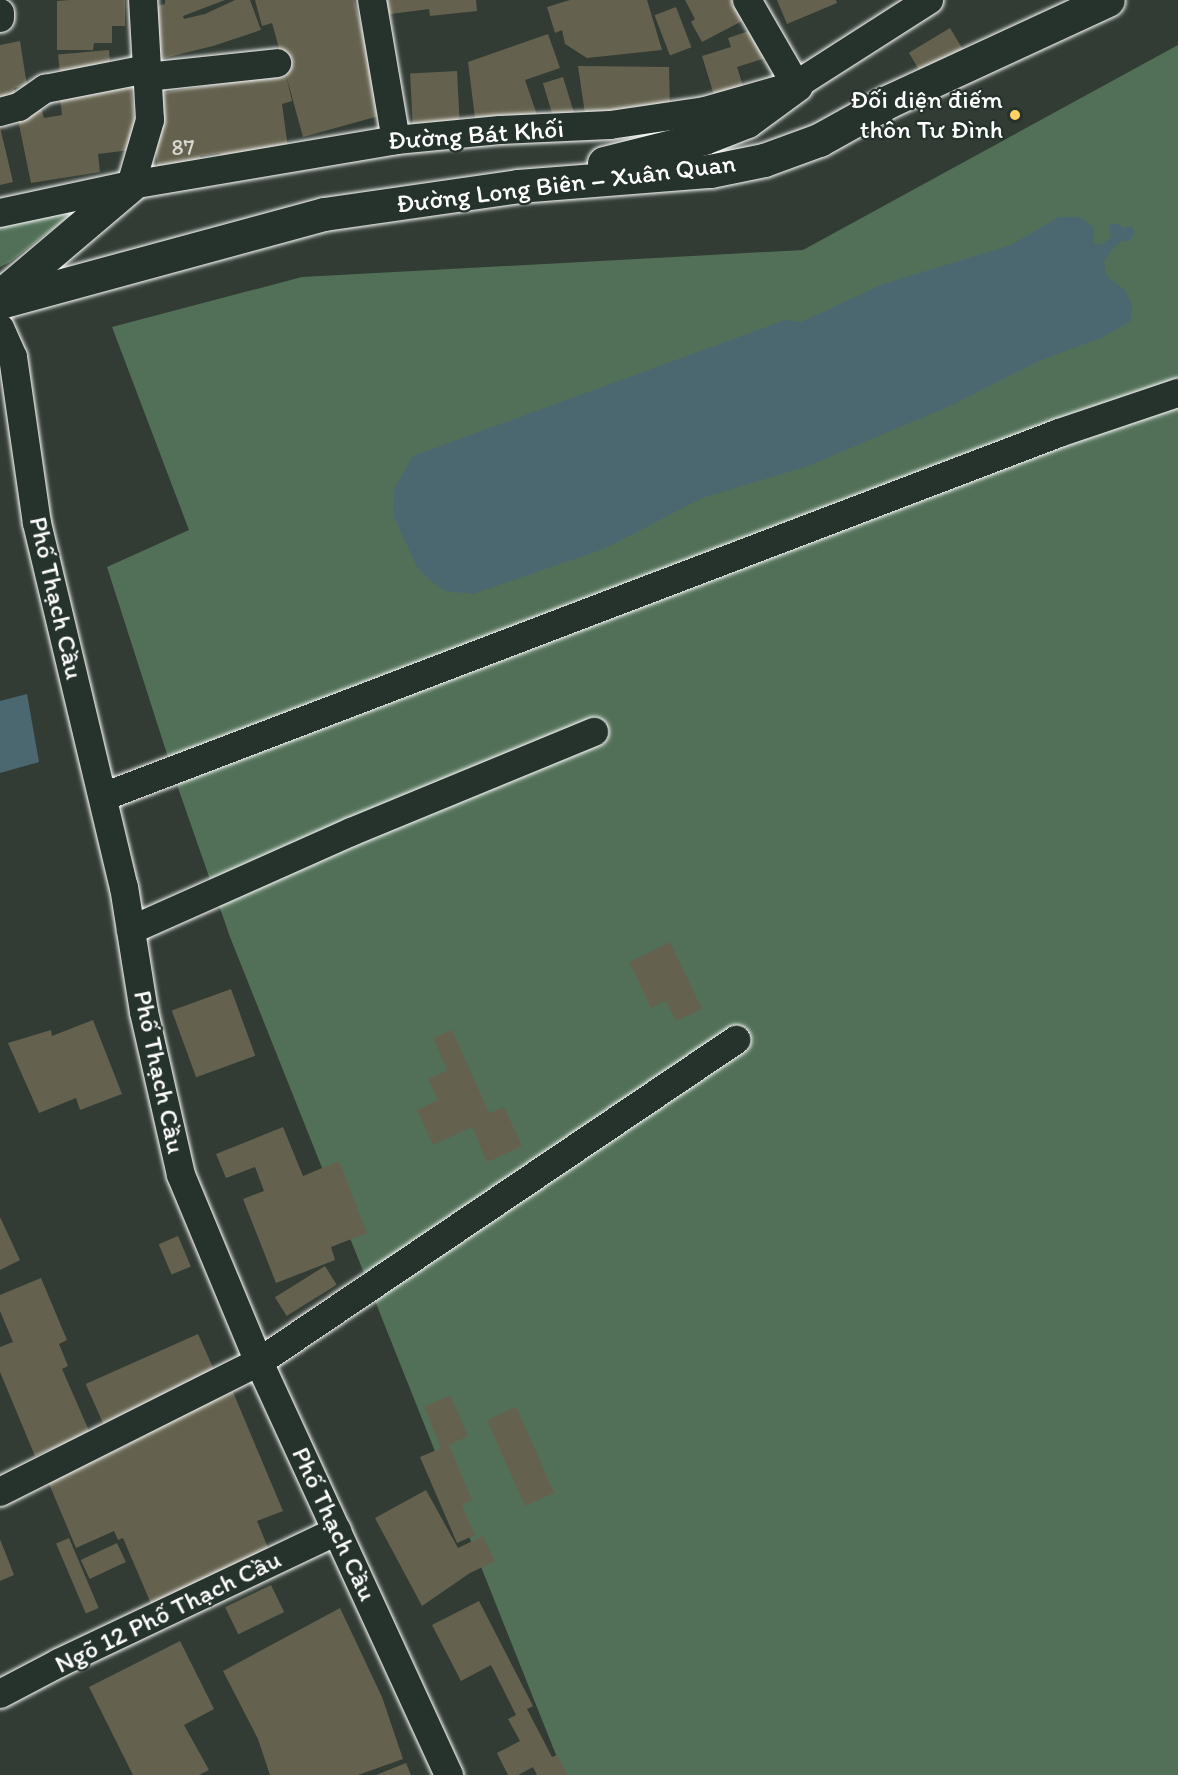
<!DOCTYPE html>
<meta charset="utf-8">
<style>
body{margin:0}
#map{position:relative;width:1178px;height:1775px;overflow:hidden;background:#323c34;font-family:Itim,sans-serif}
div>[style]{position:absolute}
.green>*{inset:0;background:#527058}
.water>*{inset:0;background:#4b6871}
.building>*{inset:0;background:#64624e;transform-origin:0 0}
.roads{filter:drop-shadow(0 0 2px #fff) drop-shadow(0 0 2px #fff)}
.minor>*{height:28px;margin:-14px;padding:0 14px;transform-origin:14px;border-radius:14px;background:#26332d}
.major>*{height:33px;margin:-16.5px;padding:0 16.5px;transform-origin:16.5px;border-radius:16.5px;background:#26332d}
.dots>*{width:16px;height:16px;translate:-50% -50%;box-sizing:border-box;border:3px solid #26332d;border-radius:50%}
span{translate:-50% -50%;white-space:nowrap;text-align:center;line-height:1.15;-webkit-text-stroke:4.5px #26332d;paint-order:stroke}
.number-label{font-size:22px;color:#d8d8d3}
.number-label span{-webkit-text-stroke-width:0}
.poi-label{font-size:26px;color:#fff}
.right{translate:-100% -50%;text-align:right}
.street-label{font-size:26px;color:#fff}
</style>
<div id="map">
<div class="green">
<div style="clip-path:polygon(1178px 45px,1178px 1775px,564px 1775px,230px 937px,175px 779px,107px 567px,189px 530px,112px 327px,302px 277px,803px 250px)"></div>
<div style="clip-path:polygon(95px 196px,10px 262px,0 267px,0 218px)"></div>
</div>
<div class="water">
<div style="clip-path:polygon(1059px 217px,1080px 217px,1094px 227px,1094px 243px,1101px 245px,1111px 237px,1109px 225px,1118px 223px,1123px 228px,1131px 226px,1135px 232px,1130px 241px,1123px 241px,1114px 247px,1104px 261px,1106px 275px,1126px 291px,1132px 305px,1131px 321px,1103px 337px,1039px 361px,952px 405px,808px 466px,702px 498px,606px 548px,473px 594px,446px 591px,431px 581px,417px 567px,393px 515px,394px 489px,413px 456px,785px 320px,801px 322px,883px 284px,1011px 245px)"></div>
<div style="clip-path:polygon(27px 694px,39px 762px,0 773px,0 701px)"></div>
</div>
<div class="building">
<div style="clip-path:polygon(70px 0,125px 0,125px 26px,112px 26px,112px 43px,94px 43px,93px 50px,57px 50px,57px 1px)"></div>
<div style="clip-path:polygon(165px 0,225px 0,183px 16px,184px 19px,205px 14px,235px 0,250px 0,261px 30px,213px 46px,156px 60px,149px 8px,165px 4px)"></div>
<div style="clip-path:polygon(255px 0,354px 0,386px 114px,303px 137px,286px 75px,292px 101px,282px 104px,288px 148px,221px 161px,220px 153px,200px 156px,201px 164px,158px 170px,150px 95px,286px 73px,272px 23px,262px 26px)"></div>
<div style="clip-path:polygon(381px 0,476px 0,477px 11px,430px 16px,429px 9px,383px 15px)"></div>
<div style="clip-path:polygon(570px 0,647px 0,662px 50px,587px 58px,565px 44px,562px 30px,555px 33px,547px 7px)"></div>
<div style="clip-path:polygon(685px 0,734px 0,744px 20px,702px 42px,691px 22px,695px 19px)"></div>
<div style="clip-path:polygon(777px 0,836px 0,837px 3px,787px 24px)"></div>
<div style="left:676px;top:7px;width:43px;height:23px;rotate:69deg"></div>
<div style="clip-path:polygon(761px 27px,769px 57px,737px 67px,743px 86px,714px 95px,702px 56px,731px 47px,728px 38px)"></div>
<div style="left:950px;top:28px;width:26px;height:48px;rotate:59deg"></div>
<div style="clip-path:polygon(548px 34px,560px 68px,525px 80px,537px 115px,476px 126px,468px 62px)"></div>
<div style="clip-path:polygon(20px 41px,27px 86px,14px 88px,17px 105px,0 108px,0 45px)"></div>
<div style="left:109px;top:50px;width:25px;height:51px;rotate:85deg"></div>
<div style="clip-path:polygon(578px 66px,669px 67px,670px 109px,585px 114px)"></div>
<div style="left:457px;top:71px;width:50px;height:47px;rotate:87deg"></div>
<div style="left:563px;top:77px;width:38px;height:21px;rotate:73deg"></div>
<div style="clip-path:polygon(130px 80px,138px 149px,98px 154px,100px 172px,31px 183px,16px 110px,40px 104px,44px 118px,62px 115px,59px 90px)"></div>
<div style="clip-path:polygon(0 127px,13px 182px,0 185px)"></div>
<div style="clip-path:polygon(670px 942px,702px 1009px,676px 1021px,666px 1001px,651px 1008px,629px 962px)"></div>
<div style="left:231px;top:989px;width:71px;height:63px;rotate:70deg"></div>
<div style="clip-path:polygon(93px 1020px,122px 1094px,80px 1110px,76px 1098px,39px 1113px,8px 1043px,51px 1030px,52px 1036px)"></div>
<div style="clip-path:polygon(452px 1030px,489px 1113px,504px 1107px,522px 1146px,487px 1162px,472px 1127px,433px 1145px,417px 1110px,438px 1100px,428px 1079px,447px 1070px,433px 1038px)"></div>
<div style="clip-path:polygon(283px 1127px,303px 1176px,339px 1161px,367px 1233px,331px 1247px,335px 1260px,276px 1283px,243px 1199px,264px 1191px,255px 1167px,226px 1178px,216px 1154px)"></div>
<div style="clip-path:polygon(0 1217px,20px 1260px,0 1270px)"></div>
<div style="left:178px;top:1236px;width:33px;height:21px;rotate:67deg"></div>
<div style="left:325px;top:1266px;width:22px;height:59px;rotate:58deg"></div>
<div style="clip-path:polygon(41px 1278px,67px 1340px,59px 1344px,68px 1366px,62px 1369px,90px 1433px,35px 1456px,0 1372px,0 1347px,13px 1342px,0 1311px,0 1295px)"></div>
<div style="left:198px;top:1334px;width:49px;height:123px;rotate:66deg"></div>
<div style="clip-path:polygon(233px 1392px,283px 1511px,257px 1521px,273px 1560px,155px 1613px,123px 1538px,118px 1540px,114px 1531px,76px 1548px,47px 1479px,129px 1444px,127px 1438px)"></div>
<div style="clip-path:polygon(450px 1395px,468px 1436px,449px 1445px,472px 1500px,462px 1505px,475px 1535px,457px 1543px,420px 1457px,441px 1448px,424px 1407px)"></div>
<div style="left:516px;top:1407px;width:94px;height:32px;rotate:66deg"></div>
<div style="clip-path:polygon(426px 1490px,458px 1548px,483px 1536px,495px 1561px,470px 1573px,422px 1606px,375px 1518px)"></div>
<div style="left:69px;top:1538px;width:76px;height:14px;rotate:67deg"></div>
<div style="clip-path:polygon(0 1539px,14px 1575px,0 1581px)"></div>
<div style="left:117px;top:1543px;width:21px;height:40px;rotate:65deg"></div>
<div style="left:271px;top:1585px;width:30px;height:51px;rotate:64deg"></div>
<div style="clip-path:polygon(479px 1601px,533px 1706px,527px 1709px,552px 1757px,557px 1755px,568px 1775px,537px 1775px,533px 1767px,518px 1775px,508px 1775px,497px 1753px,520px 1741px,508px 1719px,516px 1715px,491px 1665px,461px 1681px,432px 1625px)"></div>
<div style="clip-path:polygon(340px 1608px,382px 1697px,403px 1759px,358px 1775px,270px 1775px,258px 1739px,223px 1671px)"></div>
<div style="clip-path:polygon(180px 1641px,214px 1709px,184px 1725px,209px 1770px,199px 1775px,133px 1775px,89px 1687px)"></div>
<div style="clip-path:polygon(406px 1763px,411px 1775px,376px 1775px)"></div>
</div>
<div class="roads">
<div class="minor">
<div style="left:372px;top:0;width:142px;rotate:80.3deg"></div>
<div style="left:747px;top:0;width:98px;rotate:60deg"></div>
<div style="left:0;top:13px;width:5px;rotate:90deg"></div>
<div style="left:147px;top:77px;width:131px;rotate:-6.1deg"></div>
<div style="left:0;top:112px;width:20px;rotate:-15deg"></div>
<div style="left:19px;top:107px;width:32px;rotate:-35deg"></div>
<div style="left:45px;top:89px;width:104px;rotate:-11.1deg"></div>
<div style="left:131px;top:185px;width:68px;rotate:-73.7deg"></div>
<div style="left:150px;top:120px;width:120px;rotate:-93.3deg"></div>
<div style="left:0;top:213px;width:134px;rotate:-12.1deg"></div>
<div style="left:131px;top:185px;width:269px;rotate:-9.6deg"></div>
<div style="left:396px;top:140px;width:104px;rotate:-5.5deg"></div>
<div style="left:500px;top:130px;width:110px;rotate:-2.6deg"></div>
<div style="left:610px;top:125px;width:96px;rotate:-8.4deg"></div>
<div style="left:705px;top:111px;width:95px;rotate:-15.9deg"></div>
<div style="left:796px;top:85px;width:158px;rotate:-32.6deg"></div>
<div style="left:0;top:328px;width:32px;rotate:66deg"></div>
<div style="left:13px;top:357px;width:168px;rotate:81.8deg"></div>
<div style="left:37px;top:523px;width:374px;rotate:76.6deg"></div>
<div style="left:124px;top:887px;width:127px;rotate:80.9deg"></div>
<div style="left:144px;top:1012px;width:167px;rotate:77.2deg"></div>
<div style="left:181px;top:1175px;width:203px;rotate:67.4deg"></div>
<div style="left:259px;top:1362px;width:455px;rotate:65.3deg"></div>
<div style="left:103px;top:797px;width:1023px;rotate:-20.84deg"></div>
<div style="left:1059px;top:433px;width:126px;rotate:-18.6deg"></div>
<div style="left:131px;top:930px;width:241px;rotate:-24deg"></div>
<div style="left:351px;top:832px;width:263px;rotate:-22.4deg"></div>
<div style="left:0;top:1492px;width:290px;rotate:-26.7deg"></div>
<div style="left:259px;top:1362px;width:576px;rotate:-34.02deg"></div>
<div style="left:0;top:1694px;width:67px;rotate:-27.7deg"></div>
<div style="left:59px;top:1663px;width:308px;rotate:-25.4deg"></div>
</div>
<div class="major">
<div style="left:604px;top:163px;width:103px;rotate:-14deg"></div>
<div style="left:704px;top:138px;width:46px;rotate:-21.6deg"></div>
<div style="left:747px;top:121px;width:61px;rotate:-36.3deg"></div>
<div style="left:0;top:296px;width:172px;rotate:-40.3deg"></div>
<div style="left:0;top:302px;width:336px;rotate:-15.2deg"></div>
<div style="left:324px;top:214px;width:196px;rotate:-8.2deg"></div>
<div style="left:518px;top:186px;width:193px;rotate:-4.5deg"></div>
<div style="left:710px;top:171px;width:55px;rotate:-11.5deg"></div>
<div style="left:764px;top:160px;width:59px;rotate:-20deg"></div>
<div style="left:819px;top:140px;width:80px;rotate:-29.1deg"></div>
<div style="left:889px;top:101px;width:241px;rotate:-24.8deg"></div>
</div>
</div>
<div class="dots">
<div style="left:1015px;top:115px;background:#ffd166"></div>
</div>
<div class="number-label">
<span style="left:183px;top:148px">87</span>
</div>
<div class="poi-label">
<span class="right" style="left:1003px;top:115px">Đối diện điếm<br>thôn Tư Đình</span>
</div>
<div class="street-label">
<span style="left:476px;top:135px;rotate:-4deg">Đường Bát Khối</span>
<span style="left:566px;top:184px;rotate:-7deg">Đường Long Biên – Xuân Quan</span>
<span style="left:56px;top:598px;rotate:77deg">Phố Thạch Cầu</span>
<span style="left:159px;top:1072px;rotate:78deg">Phố Thạch Cầu</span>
<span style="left:334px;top:1524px;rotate:65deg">Phố Thạch Cầu</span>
<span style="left:168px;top:1612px;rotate:-26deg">Ngõ 12 Phố Thạch Cầu</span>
</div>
</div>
